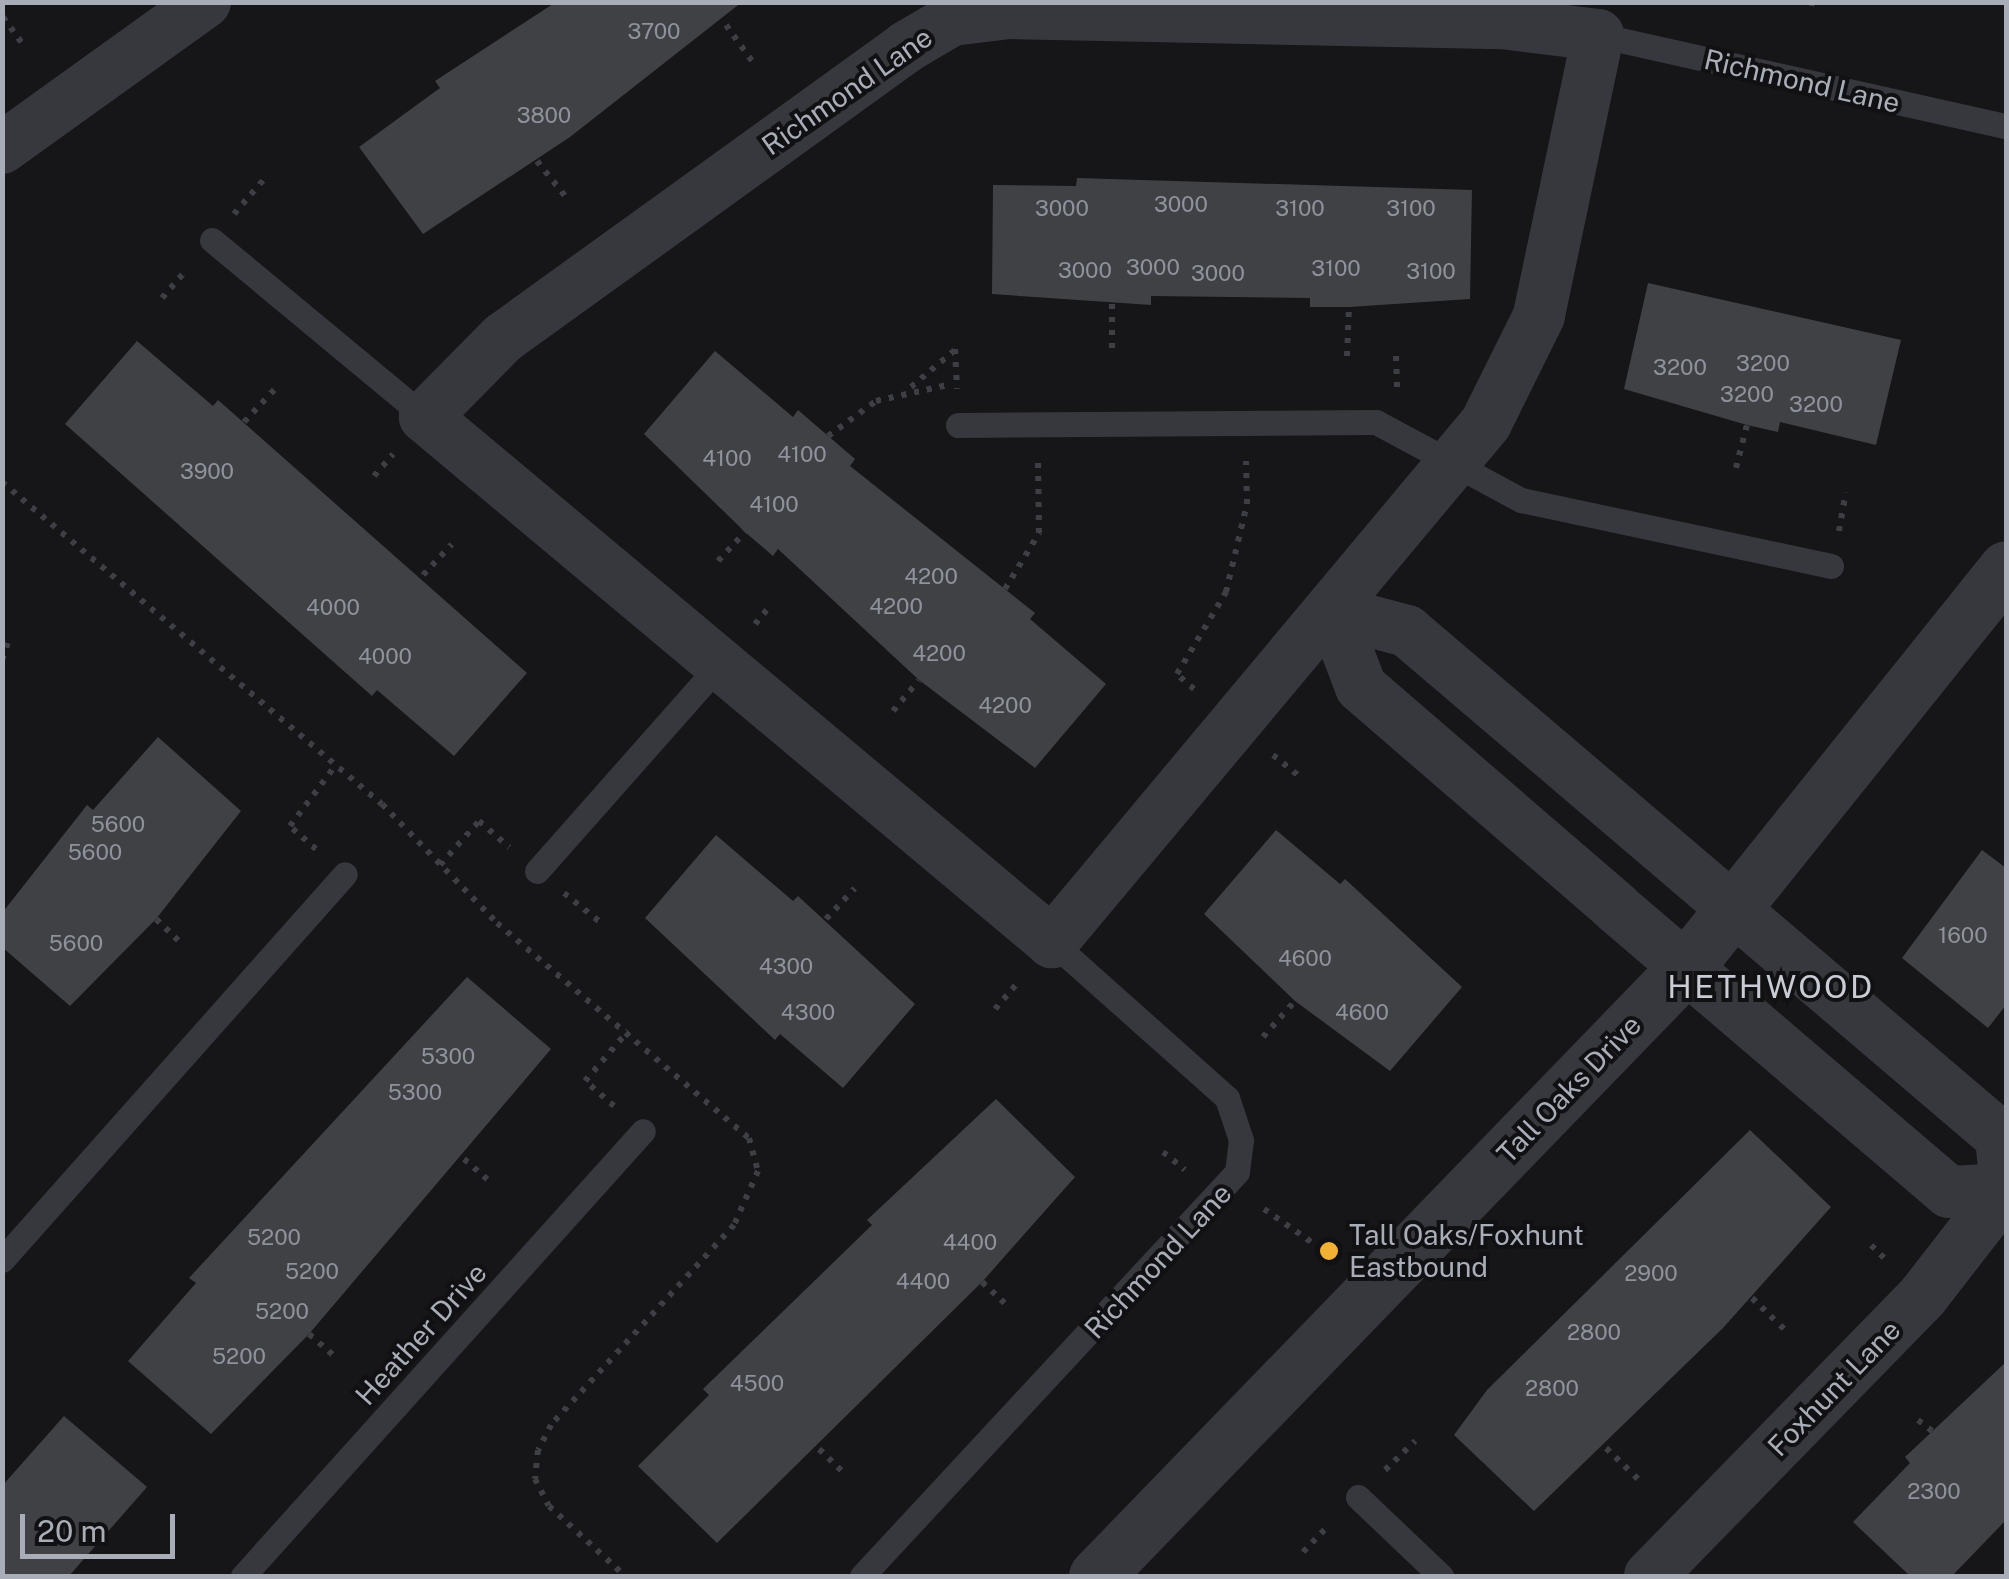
<!DOCTYPE html>
<style>
body{margin:0}
#map{position:relative;width:2009px;height:1579px;overflow:hidden;background:#161618;font-family:"Public Sans",sans-serif}
div>[style]{position:absolute}
.building>*{inset:0;background:#404145}
.path>*{height:6px;margin-top:-3px;transform-origin:0;background:repeating-linear-gradient(90deg,#3d3f44 0 5px,transparent 0 13px)}
.service>*{height:25px;margin:-12.5px;padding:0 12.5px;transform-origin:12.5px;border-radius:12.5px;background:#37383d}
.minor>*{height:52px;margin:-26px;padding:0 26px;transform-origin:26px;border-radius:26px;background:#37383d}
.tertiary>*{height:55px;margin:-27.5px;padding:0 27.5px;transform-origin:27.5px;border-radius:27.5px;background:#37383d}
.dots>*{width:28px;height:28px;translate:-50% -50%;box-sizing:border-box;border:5px solid #111113;border-radius:50%}
span{translate:-50% -50%;white-space:nowrap;text-align:center;line-height:1.15;-webkit-text-stroke:8px #111113;paint-order:stroke}
.number-label{font-size:22px;color:#8e929b}
.number-label span{-webkit-text-stroke-width:0}
.street-label{font-size:28px;color:#a8adb8}
.poi-label{font-size:28px;color:#a8adb8}
.left{translate:0 -50%;text-align:left}
.quarter-label{font-size:32px;color:#c9ccd4;letter-spacing:2.5px}
.frame{position:absolute;inset:0;border:5px solid #a8adb8;pointer-events:none}
.scale{position:absolute;left:20px;top:1514px;width:155px;height:45px;box-sizing:border-box;border:5px solid #a8adb8;border-top:0;padding-left:12px;font-size:30px;line-height:35px;white-space:nowrap;color:#a8adb8;-webkit-text-stroke:8px #111113;paint-order:stroke}
</style>
<div id="map">
<div class="building">
<div style="clip-path:polygon(556px 2px,742px 2px,570px 137px,423px 234px,359px 147px,440px 88px,435px 81px)"></div>
<div style="clip-path:polygon(1077px 178px,1472px 190px,1470px 299px,1349px 307px,1310px 307px,1310px 298px,1151px 296px,1151px 305px,992px 294px,993px 185px,1076px 186px)"></div>
<div style="clip-path:polygon(1648px 283px,1901px 340px,1876px 445px,1780px 422px,1778px 432px,1747px 425px,1624px 389px)"></div>
<div style="clip-path:polygon(137px 341px,213px 406px,218px 400px,527px 673px,454px 756px,377px 690px,372px 696px,65px 424px)"></div>
<div style="clip-path:polygon(715px 351px,793px 417px,798px 410px,855px 459px,850px 466px,1035px 613px,1030px 619px,1106px 684px,1035px 768px,919px 680px,778px 549px,773px 556px,745px 532px,644px 434px)"></div>
<div style="clip-path:polygon(158px 737px,241px 811px,156px 919px,70px 1006px,2px 947px,2px 913px,87px 805px,93px 810px)"></div>
<div style="clip-path:polygon(1276px 830px,1340px 884px,1345px 879px,1462px 987px,1390px 1071px,1295px 1001px,1204px 914px)"></div>
<div style="clip-path:polygon(716px 835px,793px 901px,798px 896px,915px 1004px,843px 1088px,780px 1034px,775px 1040px,645px 918px)"></div>
<div style="clip-path:polygon(1982px 850px,2006px 868px,2006px 1005px,1988px 1028px,1902px 958px)"></div>
<div style="clip-path:polygon(467px 977px,551px 1049px,309px 1334px,211px 1434px,128px 1361px,196px 1283px,189px 1278px)"></div>
<div style="clip-path:polygon(996px 1099px,1075px 1177px,982px 1282px,717px 1543px,638px 1466px,709px 1395px,703px 1389px,872px 1225px,867px 1220px)"></div>
<div style="clip-path:polygon(1750px 1130px,1831px 1207px,1723px 1328px,1534px 1511px,1454px 1435px,1487px 1390px)"></div>
<div style="clip-path:polygon(2006px 1362px,2006px 1520px,1952px 1576px,1910px 1576px,1853px 1522px,1910px 1463px,1905px 1457px)"></div>
<div style="clip-path:polygon(64px 1416px,147px 1487px,69px 1576px,2px 1576px,2px 1486px)"></div>
</div>
<div class="path">
<div style="left:1811px;top:6px;width:4px;rotate:-76deg"></div>
<div style="left:3px;top:17px;width:39px;rotate:54deg"></div>
<div style="left:726px;top:25px;width:49px;rotate:54.1deg"></div>
<div style="left:537px;top:161px;width:51px;rotate:51.3deg"></div>
<div style="left:234px;top:214px;width:48px;rotate:-49.3deg"></div>
<div style="left:162px;top:298px;width:38px;rotate:-49deg"></div>
<div style="left:1112px;top:304px;width:47px;rotate:90deg"></div>
<div style="left:955px;top:349px;width:40px;rotate:87.1deg"></div>
<div style="left:1347px;top:356px;width:49px;rotate:-87.7deg"></div>
<div style="left:1396px;top:356px;width:34px;rotate:88deg"></div>
<div style="left:911px;top:387px;width:57px;rotate:-40.1deg"></div>
<div style="left:244px;top:422px;width:44px;rotate:-46.8deg"></div>
<div style="left:828px;top:436px;width:59px;rotate:-36.1deg"></div>
<div style="left:876px;top:401px;width:73px;rotate:-12.7deg"></div>
<div style="left:1736px;top:468px;width:44px;rotate:-75.7deg"></div>
<div style="left:374px;top:476px;width:29px;rotate:-49deg"></div>
<div style="left:2px;top:482px;width:498px;rotate:40.3deg"></div>
<div style="left:382px;top:804px;width:165px;rotate:46deg"></div>
<div style="left:497px;top:923px;width:331px;rotate:40.5deg"></div>
<div style="left:749px;top:1138px;width:34px;rotate:75deg"></div>
<div style="left:758px;top:1171px;width:59px;rotate:114deg"></div>
<div style="left:734px;top:1225px;width:271px;rotate:132.5deg"></div>
<div style="left:551px;top:1425px;width:28px;rotate:117deg"></div>
<div style="left:538px;top:1450px;width:29px;rotate:96deg"></div>
<div style="left:535px;top:1479px;width:30px;rotate:63deg"></div>
<div style="left:549px;top:1506px;width:103px;rotate:42.6deg"></div>
<div style="left:1839px;top:531px;width:39px;rotate:-80deg"></div>
<div style="left:718px;top:561px;width:40px;rotate:-47deg"></div>
<div style="left:423px;top:575px;width:42px;rotate:-46.9deg"></div>
<div style="left:1005px;top:589px;width:66px;rotate:-58.7deg"></div>
<div style="left:1039px;top:533px;width:73px;rotate:-90.8deg"></div>
<div style="left:755px;top:624px;width:23px;rotate:-50deg"></div>
<div style="left:2px;top:660px;width:21px;rotate:-71deg"></div>
<div style="left:1194px;top:689px;width:23px;rotate:-139deg"></div>
<div style="left:1177px;top:674px;width:96px;rotate:-59.1deg"></div>
<div style="left:1226px;top:592px;width:90px;rotate:-76.6deg"></div>
<div style="left:1247px;top:504px;width:43px;rotate:-91.3deg"></div>
<div style="left:893px;top:711px;width:40px;rotate:-50deg"></div>
<div style="left:1273px;top:755px;width:38px;rotate:39deg"></div>
<div style="left:316px;top:849px;width:35px;rotate:-139deg"></div>
<div style="left:290px;top:826px;width:75px;rotate:-53.1deg"></div>
<div style="left:440px;top:865px;width:59px;rotate:-48.4deg"></div>
<div style="left:479px;top:821px;width:40px;rotate:41deg"></div>
<div style="left:564px;top:893px;width:46px;rotate:38.9deg"></div>
<div style="left:156px;top:919px;width:39px;rotate:44deg"></div>
<div style="left:826px;top:919px;width:42px;rotate:-46.9deg"></div>
<div style="left:995px;top:1009px;width:37px;rotate:-49deg"></div>
<div style="left:1263px;top:1037px;width:48px;rotate:-48.4deg"></div>
<div style="left:614px;top:1106px;width:38px;rotate:-139deg"></div>
<div style="left:585px;top:1081px;width:66px;rotate:-49.3deg"></div>
<div style="left:1163px;top:1152px;width:28px;rotate:39deg"></div>
<div style="left:464px;top:1159px;width:38px;rotate:41deg"></div>
<div style="left:1264px;top:1209px;width:82px;rotate:35deg"></div>
<div style="left:1871px;top:1245px;width:24px;rotate:45deg"></div>
<div style="left:982px;top:1282px;width:38px;rotate:43deg"></div>
<div style="left:1752px;top:1298px;width:47px;rotate:44.1deg"></div>
<div style="left:309px;top:1334px;width:38px;rotate:41deg"></div>
<div style="left:1918px;top:1420px;width:18px;rotate:38deg"></div>
<div style="left:1606px;top:1448px;width:46px;rotate:44.1deg"></div>
<div style="left:819px;top:1449px;width:37px;rotate:44deg"></div>
<div style="left:1385px;top:1470px;width:42px;rotate:-44deg"></div>
<div style="left:1303px;top:1552px;width:39px;rotate:-46deg"></div>
</div>
<div class="service">
<div style="left:1598px;top:35px;width:418px;rotate:12.6deg"></div>
<div style="left:212px;top:240px;width:277px;rotate:39.7deg"></div>
<div style="left:958px;top:425px;width:418px;rotate:-0.4deg"></div>
<div style="left:1376px;top:422px;width:165px;rotate:28.3deg"></div>
<div style="left:1521px;top:500px;width:317px;rotate:12deg"></div>
<div style="left:537px;top:871px;width:275px;rotate:-48.5deg"></div>
<div style="left:2px;top:1260px;width:516px;rotate:-48.38deg"></div>
<div style="left:1358px;top:1497px;width:115px;rotate:43.6deg"></div>
<div style="left:243px;top:1576px;width:598px;rotate:-48.05deg"></div>
<div style="left:862px;top:1576px;width:551px;rotate:-47.13deg"></div>
<div style="left:1237px;top:1172px;width:32px;rotate:-83deg"></div>
<div style="left:1241px;top:1140px;width:44px;rotate:-108.4deg"></div>
<div style="left:1227px;top:1098px;width:234px;rotate:-138.3deg"></div>
</div>
<div class="minor">
<div style="left:1008px;top:13px;width:494px;rotate:1.2deg"></div>
<div style="left:1502px;top:23px;width:97px;rotate:7.1deg"></div>
<div style="left:1598px;top:35px;width:287px;rotate:101.9deg"></div>
<div style="left:1539px;top:316px;width:119px;rotate:116.4deg"></div>
<div style="left:1486px;top:423px;width:677px;rotate:129.9deg"></div>
<div style="left:1052px;top:942px;width:818px;rotate:-140.06deg"></div>
<div style="left:425px;top:417px;width:111px;rotate:-45.4deg"></div>
<div style="left:503px;top:338px;width:497px;rotate:-35.8deg"></div>
<div style="left:906px;top:47px;width:53px;rotate:-30.4deg"></div>
<div style="left:952px;top:20px;width:56px;rotate:-7.1deg"></div>
<div style="left:2px;top:148px;width:250px;rotate:-35.7deg"></div>
<div style="left:1332px;top:611px;width:78px;rotate:14.9deg"></div>
<div style="left:1407px;top:631px;width:780px;rotate:40.43deg"></div>
<div style="left:2001px;top:1137px;width:52px;rotate:84.5deg"></div>
<div style="left:2006px;top:1189px;width:57px;rotate:177deg"></div>
<div style="left:1949px;top:1192px;width:437px;rotate:-139.5deg"></div>
<div style="left:1617px;top:908px;width:338px;rotate:-139.2deg"></div>
<div style="left:1361px;top:687px;width:81px;rotate:-110.9deg"></div>
<div style="left:1650px;top:1576px;width:391px;rotate:-45.7deg"></div>
<div style="left:1923px;top:1296px;width:135px;rotate:-52.2deg"></div>
</div>
<div class="tertiary">
<div style="left:1096px;top:1576px;width:848px;rotate:-45.91deg"></div>
<div style="left:1686px;top:967px;width:511px;rotate:-51.27deg"></div>
</div>
<div class="dots">
<div style="left:1329px;top:1251px;background:#f2b134"></div>
</div>
<div class="number-label">
<span style="left:654px;top:32px">3700</span>
<span style="left:544px;top:116px">3800</span>
<span style="left:1181px;top:205px">3000</span>
<span style="left:1062px;top:209px">3000</span>
<span style="left:1300px;top:209px">3100</span>
<span style="left:1411px;top:209px">3100</span>
<span style="left:1153px;top:268px">3000</span>
<span style="left:1336px;top:269px">3100</span>
<span style="left:1085px;top:271px">3000</span>
<span style="left:1431px;top:272px">3100</span>
<span style="left:1218px;top:274px">3000</span>
<span style="left:1763px;top:364px">3200</span>
<span style="left:1680px;top:368px">3200</span>
<span style="left:1747px;top:395px">3200</span>
<span style="left:1816px;top:405px">3200</span>
<span style="left:802px;top:455px">4100</span>
<span style="left:727px;top:459px">4100</span>
<span style="left:207px;top:472px">3900</span>
<span style="left:774px;top:505px">4100</span>
<span style="left:931px;top:577px">4200</span>
<span style="left:896px;top:607px">4200</span>
<span style="left:333px;top:608px">4000</span>
<span style="left:939px;top:654px">4200</span>
<span style="left:385px;top:657px">4000</span>
<span style="left:1005px;top:706px">4200</span>
<span style="left:118px;top:825px">5600</span>
<span style="left:95px;top:853px">5600</span>
<span style="left:1963px;top:936px">1600</span>
<span style="left:76px;top:944px">5600</span>
<span style="left:1305px;top:959px">4600</span>
<span style="left:786px;top:967px">4300</span>
<span style="left:808px;top:1013px">4300</span>
<span style="left:1362px;top:1013px">4600</span>
<span style="left:448px;top:1057px">5300</span>
<span style="left:415px;top:1093px">5300</span>
<span style="left:274px;top:1238px">5200</span>
<span style="left:970px;top:1243px">4400</span>
<span style="left:312px;top:1272px">5200</span>
<span style="left:1651px;top:1274px">2900</span>
<span style="left:923px;top:1282px">4400</span>
<span style="left:282px;top:1312px">5200</span>
<span style="left:1594px;top:1333px">2800</span>
<span style="left:239px;top:1357px">5200</span>
<span style="left:757px;top:1384px">4500</span>
<span style="left:1552px;top:1389px">2800</span>
<span style="left:1934px;top:1492px">2300</span>
</div>
<div class="street-label">
<span style="left:1802px;top:81px;rotate:13deg">Richmond Lane</span>
<span style="left:847px;top:91px;rotate:-35deg">Richmond Lane</span>
<span style="left:1569px;top:1089px;rotate:-46deg">Tall Oaks Drive</span>
<span style="left:1158px;top:1261px;rotate:-47deg">Richmond Lane</span>
<span style="left:421px;top:1334px;rotate:-48deg">Heather Drive</span>
<span style="left:1834px;top:1388px;rotate:-46deg">Foxhunt Lane</span>
</div>
<div class="poi-label">
<span class="left" style="left:1349px;top:1251px">Tall Oaks/Foxhunt<br>Eastbound</span>
</div>
<div class="quarter-label">
<span style="left:1771px;top:987px">HETHWOOD</span>
</div>
<div class="frame"></div>
<div class="scale">20 m</div>
</div>
